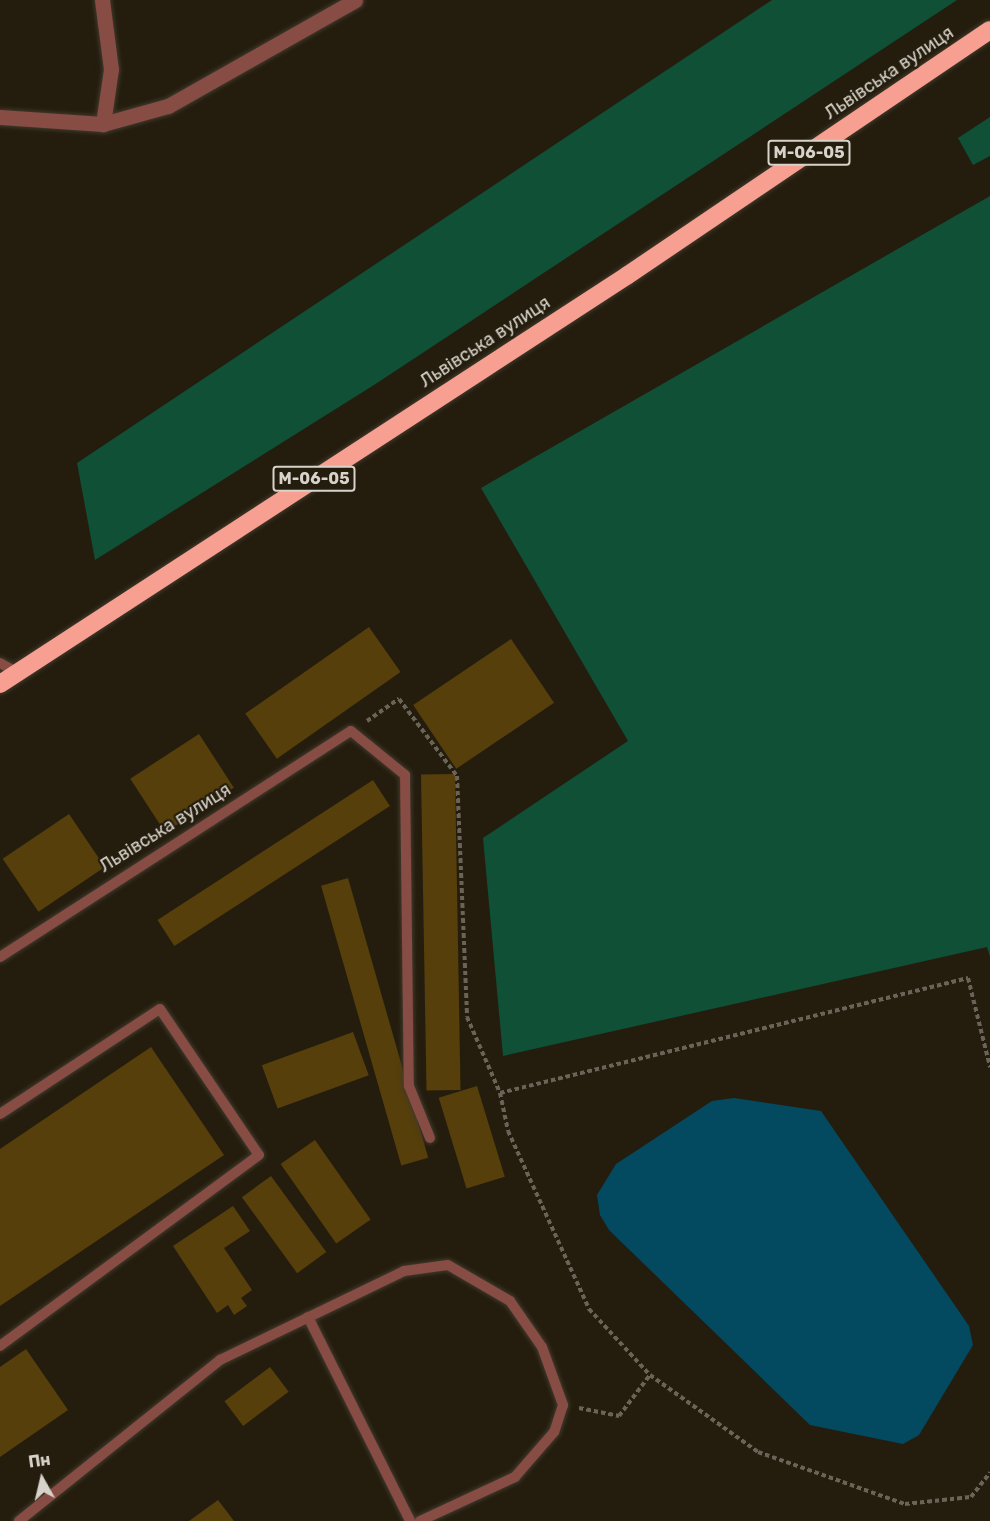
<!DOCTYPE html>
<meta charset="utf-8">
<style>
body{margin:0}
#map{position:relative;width:990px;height:1521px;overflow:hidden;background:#241d0e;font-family:Rubik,sans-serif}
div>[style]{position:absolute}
.green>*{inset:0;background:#0f5036}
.water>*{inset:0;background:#034a61}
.building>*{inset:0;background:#563f0b;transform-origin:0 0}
.path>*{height:4px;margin-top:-2px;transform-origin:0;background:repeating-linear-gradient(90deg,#6a6458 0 4.5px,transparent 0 7.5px)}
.roads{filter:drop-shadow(0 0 2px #413a2c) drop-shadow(0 0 2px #413a2c)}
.lane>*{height:10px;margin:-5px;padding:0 5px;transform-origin:5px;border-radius:5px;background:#874c43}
.street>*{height:15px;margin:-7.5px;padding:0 7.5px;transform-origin:7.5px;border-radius:7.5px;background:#874c43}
.highway>*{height:18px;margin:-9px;padding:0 9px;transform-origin:9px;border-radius:9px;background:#f79f91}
span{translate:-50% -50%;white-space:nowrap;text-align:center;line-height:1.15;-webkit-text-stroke:4.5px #241d0e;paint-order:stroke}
.shield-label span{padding:2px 4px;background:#241d0e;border:2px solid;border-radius:4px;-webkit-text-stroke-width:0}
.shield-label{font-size:16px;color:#d8d3ca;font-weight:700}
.street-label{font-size:18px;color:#d8d3ca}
.north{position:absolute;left:12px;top:1449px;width:60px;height:60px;-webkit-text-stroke:4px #241d0e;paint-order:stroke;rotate:352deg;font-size:16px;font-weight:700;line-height:24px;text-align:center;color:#d8d3ca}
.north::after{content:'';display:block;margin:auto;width:21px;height:27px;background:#d8d3ca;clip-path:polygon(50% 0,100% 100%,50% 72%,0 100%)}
</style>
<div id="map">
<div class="green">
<div style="clip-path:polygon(772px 0,957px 0,374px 385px,95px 560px,77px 463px)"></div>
<div style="clip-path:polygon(990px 117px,990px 156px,973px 165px,958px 138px)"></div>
<div style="clip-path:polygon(990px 196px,990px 957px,987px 947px,503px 1056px,483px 838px,628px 741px,481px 488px)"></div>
</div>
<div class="water">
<div style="clip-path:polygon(734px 1098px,821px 1111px,969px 1326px,973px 1345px,919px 1435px,903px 1444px,810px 1425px,609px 1230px,600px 1215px,597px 1195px,616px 1164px,712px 1101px)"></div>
</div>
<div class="building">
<div style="left:369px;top:627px;width:55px;height:151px;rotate:55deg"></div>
<div style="left:511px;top:639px;width:77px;height:118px;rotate:56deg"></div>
<div style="left:199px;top:734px;width:64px;height:82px;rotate:57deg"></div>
<div style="left:455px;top:774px;width:316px;height:34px;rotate:89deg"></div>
<div style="left:373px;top:780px;width:31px;height:257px;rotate:57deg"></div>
<div style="left:69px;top:814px;width:64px;height:80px;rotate:56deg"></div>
<div style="left:348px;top:878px;width:291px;height:28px;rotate:74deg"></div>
<div style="left:353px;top:1032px;width:46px;height:97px;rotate:70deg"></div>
<div style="clip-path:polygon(151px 1047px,224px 1155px,0 1306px,0 1149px)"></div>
<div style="left:477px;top:1086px;width:95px;height:40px;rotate:73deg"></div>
<div style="left:315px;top:1140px;width:97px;height:42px;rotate:55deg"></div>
<div style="left:271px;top:1176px;width:94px;height:36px;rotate:54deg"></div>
<div style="clip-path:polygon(233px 1206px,250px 1231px,224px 1248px,252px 1290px,241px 1298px,247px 1306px,234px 1315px,228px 1305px,217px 1313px,173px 1246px)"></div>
<div style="clip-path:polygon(26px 1349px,68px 1410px,0 1457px,0 1367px)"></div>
<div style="left:270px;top:1367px;width:31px;height:57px;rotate:53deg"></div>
<div style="clip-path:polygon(218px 1500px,234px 1521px,189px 1521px)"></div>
</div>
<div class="path">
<div style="left:367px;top:721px;width:39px;rotate:-35deg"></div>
<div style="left:399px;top:699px;width:96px;rotate:53deg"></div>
<div style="left:457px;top:776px;width:241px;rotate:87.6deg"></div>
<div style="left:467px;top:1017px;width:83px;rotate:66.5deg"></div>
<div style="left:500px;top:1093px;width:39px;rotate:78deg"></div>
<div style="left:508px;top:1131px;width:196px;rotate:65.5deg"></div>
<div style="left:589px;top:1309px;width:90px;rotate:47.3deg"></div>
<div style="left:650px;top:1375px;width:133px;rotate:35.5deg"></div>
<div style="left:758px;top:1452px;width:156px;rotate:19.5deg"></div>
<div style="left:905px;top:1504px;width:66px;rotate:-6.1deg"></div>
<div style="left:971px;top:1497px;width:31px;rotate:-52deg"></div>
<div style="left:500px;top:1093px;width:482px;rotate:-13.8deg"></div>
<div style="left:968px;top:978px;width:92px;rotate:76.1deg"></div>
<div style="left:579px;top:1408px;width:41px;rotate:11.3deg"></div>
<div style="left:619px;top:1416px;width:51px;rotate:-52.9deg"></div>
</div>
<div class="roads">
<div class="lane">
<div style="left:0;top:663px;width:21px;rotate:29deg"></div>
<div style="left:0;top:957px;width:417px;rotate:-32.8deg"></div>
<div style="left:351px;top:731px;width:70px;rotate:39.2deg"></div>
<div style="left:405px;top:775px;width:311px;rotate:89.3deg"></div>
<div style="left:409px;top:1086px;width:56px;rotate:68deg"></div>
<div style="left:0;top:1114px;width:191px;rotate:-33.3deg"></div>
<div style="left:160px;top:1009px;width:176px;rotate:55.9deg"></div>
<div style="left:259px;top:1155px;width:322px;rotate:143.6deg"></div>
<div style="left:308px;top:1317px;width:228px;rotate:63.4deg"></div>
<div style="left:19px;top:1521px;width:258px;rotate:-38.7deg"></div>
<div style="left:220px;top:1360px;width:204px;rotate:-25.8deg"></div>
<div style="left:404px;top:1271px;width:44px;rotate:-7.8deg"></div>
<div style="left:448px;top:1265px;width:72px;rotate:30.1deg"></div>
<div style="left:510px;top:1301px;width:56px;rotate:55.2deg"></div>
<div style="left:542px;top:1347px;width:62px;rotate:70.1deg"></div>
<div style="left:563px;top:1405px;width:28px;rotate:108deg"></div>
<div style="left:554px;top:1432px;width:60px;rotate:130.9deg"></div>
<div style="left:515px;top:1477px;width:105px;rotate:155.1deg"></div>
</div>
<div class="street">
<div style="left:102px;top:0;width:70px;rotate:82.6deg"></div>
<div style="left:111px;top:69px;width:56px;rotate:98.3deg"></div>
<div style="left:0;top:117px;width:103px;rotate:3.9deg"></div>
<div style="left:103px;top:124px;width:67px;rotate:-15.5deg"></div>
<div style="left:168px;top:106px;width:215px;rotate:-29.5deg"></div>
</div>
<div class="highway">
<div style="left:0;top:684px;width:749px;rotate:-33.08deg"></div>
<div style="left:628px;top:275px;width:437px;rotate:-34.1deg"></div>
</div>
</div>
<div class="shield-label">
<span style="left:809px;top:153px">М-06-05</span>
<span style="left:314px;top:479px">М-06-05</span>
</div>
<div class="street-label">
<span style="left:889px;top:73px;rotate:-34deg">Львівська вулиця</span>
<span style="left:485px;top:342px;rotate:-33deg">Львівська вулиця</span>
<span style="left:165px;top:828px;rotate:-32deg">Львівська вулиця</span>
</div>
<div class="north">Пн</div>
</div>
